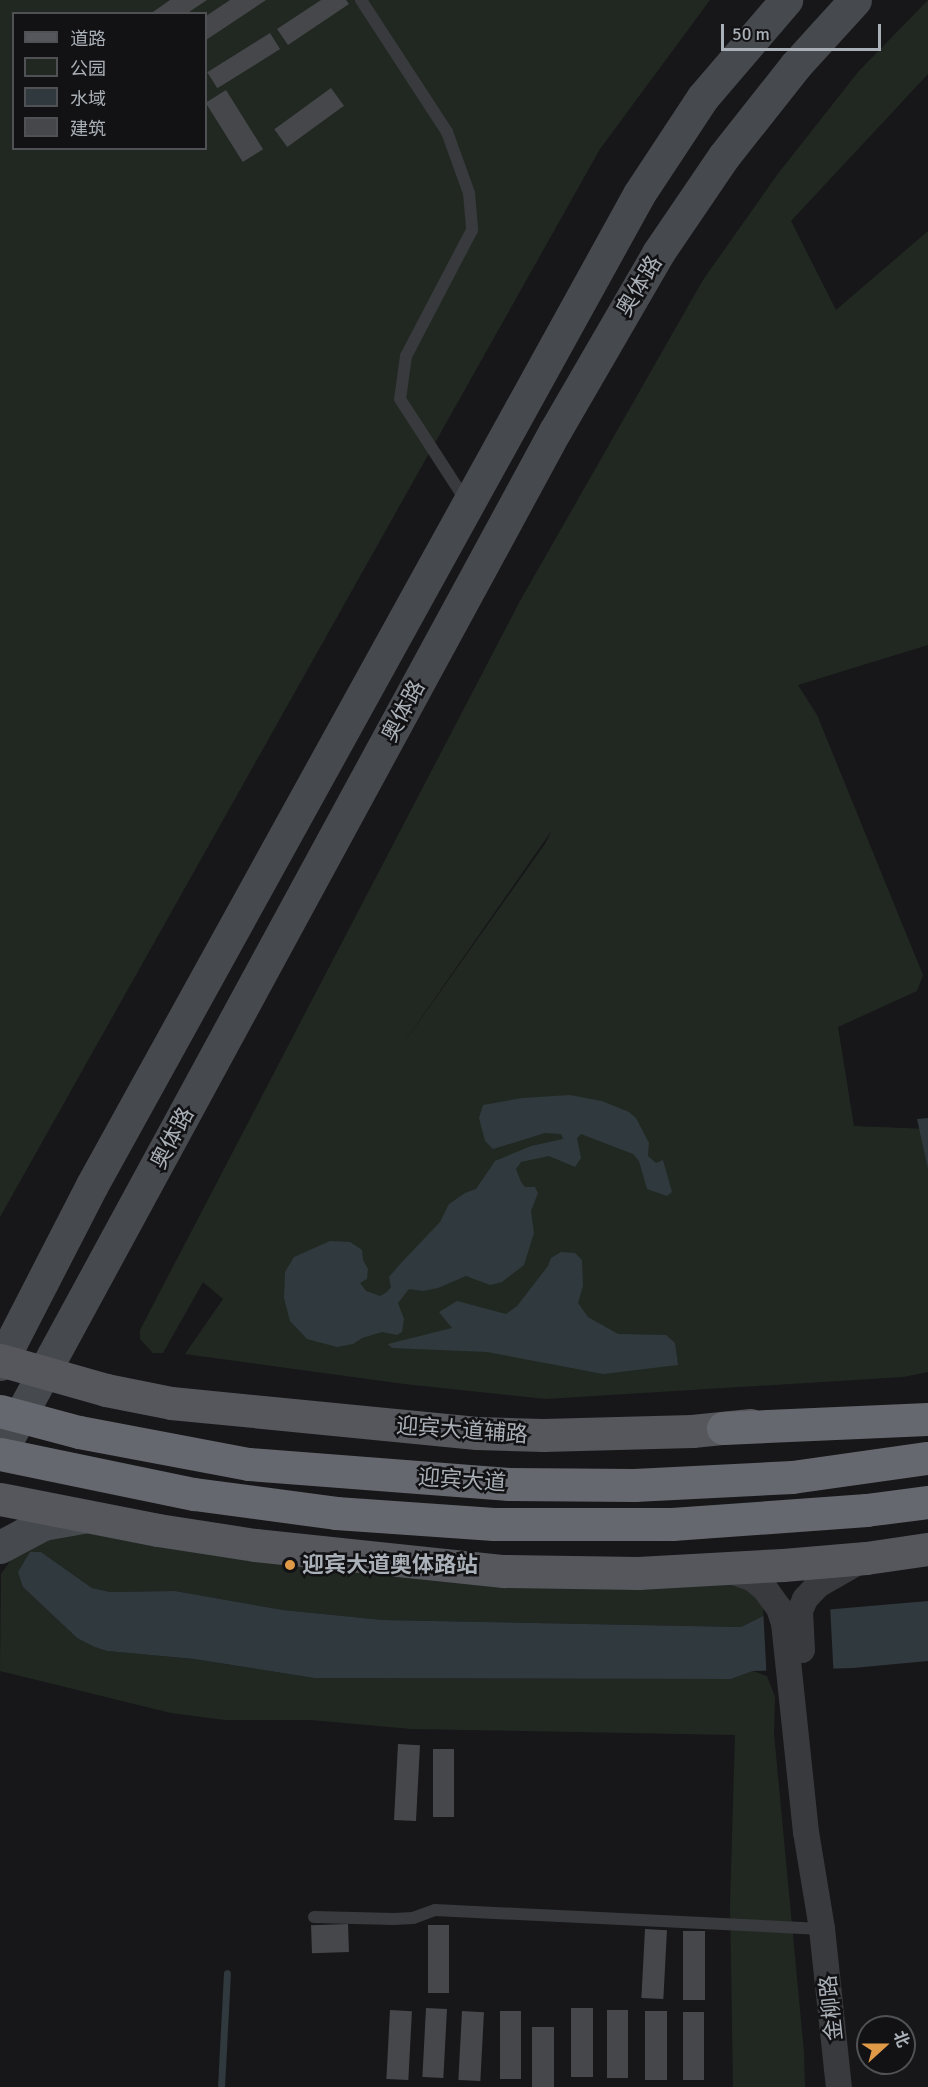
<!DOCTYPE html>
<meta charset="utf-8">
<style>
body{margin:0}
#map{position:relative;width:928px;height:2087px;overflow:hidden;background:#171719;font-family:Signika,"Noto Sans SC",sans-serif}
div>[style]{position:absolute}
.green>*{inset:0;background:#212821}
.water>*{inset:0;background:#30393d}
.pier>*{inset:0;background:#171719;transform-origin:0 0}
.stream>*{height:7px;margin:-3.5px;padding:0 3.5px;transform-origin:3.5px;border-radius:3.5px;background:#30393d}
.building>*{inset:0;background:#46474b;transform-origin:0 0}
.lane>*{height:12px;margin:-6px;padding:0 6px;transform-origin:6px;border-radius:6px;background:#383a3d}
.street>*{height:26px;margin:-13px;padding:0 13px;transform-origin:13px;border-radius:13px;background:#383a3d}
.secondary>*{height:33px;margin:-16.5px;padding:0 16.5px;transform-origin:16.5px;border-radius:16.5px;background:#46494d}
.primary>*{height:33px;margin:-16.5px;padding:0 16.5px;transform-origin:16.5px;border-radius:16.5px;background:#55575c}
.highway>*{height:33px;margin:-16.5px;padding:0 16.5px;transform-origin:16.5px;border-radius:16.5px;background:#65686e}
.highway-bridge>*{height:33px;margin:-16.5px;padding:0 16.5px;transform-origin:16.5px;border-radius:16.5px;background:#65686e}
.dots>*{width:16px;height:16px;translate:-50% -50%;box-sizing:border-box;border:3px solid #121214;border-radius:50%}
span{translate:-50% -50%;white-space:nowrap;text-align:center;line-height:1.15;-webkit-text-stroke:5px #121214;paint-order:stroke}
.street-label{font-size:22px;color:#aab0b7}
.poi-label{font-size:22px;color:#aab0b7;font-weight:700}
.left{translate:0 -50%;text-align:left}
.legend{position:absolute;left:12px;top:12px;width:195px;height:138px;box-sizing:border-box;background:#121214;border:2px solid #4f5155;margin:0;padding:8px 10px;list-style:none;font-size:18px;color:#aab0b7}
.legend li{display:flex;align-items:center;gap:12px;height:30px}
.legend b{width:30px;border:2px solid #4f5155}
.north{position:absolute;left:856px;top:2015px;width:60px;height:60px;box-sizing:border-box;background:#121214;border:2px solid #4f5155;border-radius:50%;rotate:69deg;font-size:16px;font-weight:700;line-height:24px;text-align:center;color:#aab0b7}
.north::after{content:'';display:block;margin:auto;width:21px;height:27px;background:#e09a47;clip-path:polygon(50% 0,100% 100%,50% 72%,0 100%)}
.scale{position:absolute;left:721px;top:24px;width:160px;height:27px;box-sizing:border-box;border:3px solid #aab0b7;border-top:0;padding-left:8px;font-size:18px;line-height:21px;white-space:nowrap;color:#aab0b7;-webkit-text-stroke:4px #121214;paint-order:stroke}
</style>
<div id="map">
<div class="green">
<div style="clip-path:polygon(evenodd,0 0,710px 0,600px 149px,0 1217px,0 0,14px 14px,206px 14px,206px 148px,14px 148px,14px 14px)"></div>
<div style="clip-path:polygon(evenodd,928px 0,928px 74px,791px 221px,836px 310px,928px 231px,928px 645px,798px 685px,817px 715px,923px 975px,917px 991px,838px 1027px,854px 1126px,928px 1129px,928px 1372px,903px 1377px,546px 1399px,404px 1384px,185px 1354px,223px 1299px,203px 1282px,163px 1353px,153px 1353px,140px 1339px,140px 1330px,520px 601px,703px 280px,777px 175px,858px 72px,928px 0,552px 830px,545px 844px,396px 1054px,552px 830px)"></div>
<div style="clip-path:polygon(97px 1521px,764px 1586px,765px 1615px,741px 1627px,383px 1620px,283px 1610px,175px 1591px,110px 1592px,92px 1588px,41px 1552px,23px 1587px,77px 1638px,107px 1651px,194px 1659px,314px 1678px,731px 1679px,753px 1671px,767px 1676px,775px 1697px,774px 1734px,804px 2052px,805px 2087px,733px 2087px,730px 1904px,735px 1735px,411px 1729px,311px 1720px,225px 1720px,171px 1713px,0 1671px,1px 1574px,13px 1557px,37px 1540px)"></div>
</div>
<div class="water">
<div style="clip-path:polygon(570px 1095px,602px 1101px,629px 1112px,636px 1118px,649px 1143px,648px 1156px,656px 1163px,663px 1160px,672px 1192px,667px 1196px,647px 1189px,639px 1161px,633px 1154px,581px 1134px,577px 1138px,581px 1158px,575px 1167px,549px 1156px,521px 1162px,516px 1169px,521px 1182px,525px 1187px,535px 1187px,538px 1193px,531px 1211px,534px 1233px,524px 1265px,502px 1282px,490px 1285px,466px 1276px,438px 1288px,423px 1291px,409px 1289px,398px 1303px,404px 1319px,402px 1332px,397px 1335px,382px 1332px,362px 1338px,353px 1344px,337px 1347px,307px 1339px,290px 1321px,284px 1298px,285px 1272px,294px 1257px,330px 1241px,350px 1242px,362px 1250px,363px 1260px,368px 1269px,367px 1279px,360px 1283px,366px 1291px,380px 1296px,387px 1292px,391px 1287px,389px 1277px,402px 1262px,440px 1222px,449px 1204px,465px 1193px,476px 1189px,495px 1161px,531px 1146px,563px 1139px,561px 1134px,545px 1133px,493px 1149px,485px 1141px,479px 1118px,483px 1105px,522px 1098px)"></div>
<div style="clip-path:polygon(928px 1118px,928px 1169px,917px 1119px)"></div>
<div style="clip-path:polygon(561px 1252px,575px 1253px,582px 1260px,583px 1286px,578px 1303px,588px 1317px,618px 1334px,666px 1335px,675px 1343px,678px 1365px,603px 1374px,487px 1352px,392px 1348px,388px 1344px,452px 1328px,439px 1312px,457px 1301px,506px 1314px,517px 1306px,548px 1266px,551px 1258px)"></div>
<div style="clip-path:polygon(30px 1552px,41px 1552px,92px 1588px,110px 1592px,175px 1591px,283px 1610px,383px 1620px,741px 1627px,765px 1615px,928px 1601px,928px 1661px,853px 1668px,753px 1671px,731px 1679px,314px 1678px,194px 1659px,107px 1651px,95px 1647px,77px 1638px,23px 1587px,18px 1572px)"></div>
</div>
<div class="pier">
<div style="left:830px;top:1605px;width:67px;height:67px;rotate:87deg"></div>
</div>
<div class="stream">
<div style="left:221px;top:2087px;width:114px;rotate:-87deg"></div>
</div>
<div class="building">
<div style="clip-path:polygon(170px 0,207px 0,186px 14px,150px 14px)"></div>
<div style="clip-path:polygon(230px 0,266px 0,206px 40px,206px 16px)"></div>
<div style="clip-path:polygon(321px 0,346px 0,349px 4px,288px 45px,277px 29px)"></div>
<div style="left:270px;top:33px;width:19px;height:74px;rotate:58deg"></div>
<div style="left:331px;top:88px;width:22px;height:70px;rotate:54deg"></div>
<div style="left:226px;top:90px;width:70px;height:24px;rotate:58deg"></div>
<div style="left:398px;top:1744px;width:22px;height:76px;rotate:3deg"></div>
<div style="left:433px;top:1749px;width:21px;height:68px"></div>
<div style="left:348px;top:1924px;width:28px;height:37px;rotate:88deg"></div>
<div style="left:428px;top:1925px;width:21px;height:68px"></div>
<div style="left:645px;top:1929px;width:22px;height:69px;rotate:3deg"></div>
<div style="left:683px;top:1931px;width:22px;height:69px"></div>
<div style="left:426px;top:2008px;width:21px;height:69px;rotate:3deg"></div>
<div style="left:571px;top:2008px;width:22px;height:69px"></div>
<div style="left:390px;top:2010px;width:22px;height:69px;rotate:3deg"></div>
<div style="left:607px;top:2010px;width:21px;height:68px"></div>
<div style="left:462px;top:2011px;width:22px;height:69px;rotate:3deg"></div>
<div style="left:500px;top:2011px;width:21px;height:68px"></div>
<div style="left:645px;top:2011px;width:22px;height:69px"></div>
<div style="left:683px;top:2012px;width:21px;height:68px"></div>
<div style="left:532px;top:2027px;width:22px;height:60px"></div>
</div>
<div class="lane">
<div style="left:361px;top:0;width:158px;rotate:56.9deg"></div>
<div style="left:447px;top:132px;width:65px;rotate:70.2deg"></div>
<div style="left:469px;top:193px;width:37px;rotate:85deg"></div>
<div style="left:472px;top:230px;width:142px;rotate:117.6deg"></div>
<div style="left:406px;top:356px;width:43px;rotate:97.9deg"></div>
<div style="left:400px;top:399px;width:121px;rotate:57.1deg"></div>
<div style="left:314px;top:1917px;width:80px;rotate:1.4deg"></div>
<div style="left:394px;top:1919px;width:19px;rotate:-3deg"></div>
<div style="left:413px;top:1918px;width:23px;rotate:-20deg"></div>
<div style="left:435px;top:1910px;width:387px;rotate:2.8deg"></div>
</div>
<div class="street">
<div style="left:726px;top:1569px;width:29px;rotate:20deg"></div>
<div style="left:753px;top:1579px;width:16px;rotate:40deg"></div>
<div style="left:765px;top:1589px;width:24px;rotate:54deg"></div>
<div style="left:779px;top:1608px;width:16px;rotate:72deg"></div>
<div style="left:784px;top:1623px;width:210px;rotate:84deg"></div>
<div style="left:806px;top:1832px;width:98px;rotate:80.6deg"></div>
<div style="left:822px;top:1929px;width:159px;rotate:83.9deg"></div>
<div style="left:802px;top:1650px;width:39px;rotate:-93deg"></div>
<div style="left:800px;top:1611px;width:13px;rotate:-67deg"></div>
<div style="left:805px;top:1599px;width:19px;rotate:-47deg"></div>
<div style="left:818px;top:1585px;width:48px;rotate:-29.7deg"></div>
</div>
<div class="secondary">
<div style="left:0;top:1364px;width:201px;rotate:-62.8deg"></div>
<div style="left:92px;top:1185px;width:1132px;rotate:-61.1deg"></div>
<div style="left:639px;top:194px;width:116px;rotate:-56.6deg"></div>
<div style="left:703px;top:97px;width:128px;rotate:-49.4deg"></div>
<div style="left:0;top:1453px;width:1163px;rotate:-61.5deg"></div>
<div style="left:555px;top:431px;width:206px;rotate:-59.9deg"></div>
<div style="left:658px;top:253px;width:117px;rotate:-55.8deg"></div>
<div style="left:724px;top:156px;width:115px;rotate:-51.7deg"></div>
<div style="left:795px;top:66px;width:89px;rotate:-47.7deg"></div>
<div style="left:0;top:1547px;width:49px;rotate:-28.1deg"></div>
<div style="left:43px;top:1524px;width:40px;rotate:-10deg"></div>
</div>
<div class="primary">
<div style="left:0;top:1360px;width:110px;rotate:15.8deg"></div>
<div style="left:106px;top:1390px;width:66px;rotate:11.3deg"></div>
<div style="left:171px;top:1403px;width:307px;rotate:5.6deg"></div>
<div style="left:477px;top:1433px;width:66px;rotate:1.7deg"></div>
<div style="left:543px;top:1435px;width:149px;rotate:-1.5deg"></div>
<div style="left:692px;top:1431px;width:59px;rotate:-5.8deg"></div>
<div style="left:0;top:1499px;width:161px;rotate:11.1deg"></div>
<div style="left:158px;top:1530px;width:98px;rotate:8.8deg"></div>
<div style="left:255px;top:1545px;width:250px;rotate:6deg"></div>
<div style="left:504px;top:1571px;width:134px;rotate:0.9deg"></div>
<div style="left:638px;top:1573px;width:145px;rotate:-3.2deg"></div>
<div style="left:783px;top:1565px;width:83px;rotate:-4.8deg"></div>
<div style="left:866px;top:1558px;width:63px;rotate:-8.3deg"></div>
</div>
<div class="highway">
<div style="left:723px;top:1428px;width:205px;rotate:-2.5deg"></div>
<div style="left:0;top:1454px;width:198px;rotate:11.7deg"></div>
<div style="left:194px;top:1494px;width:143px;rotate:7.6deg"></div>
<div style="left:336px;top:1513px;width:158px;rotate:4deg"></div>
<div style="left:494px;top:1524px;width:178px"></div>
<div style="left:672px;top:1524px;width:195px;rotate:-4.1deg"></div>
<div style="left:866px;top:1510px;width:63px;rotate:-7.4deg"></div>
</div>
<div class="highway-bridge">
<div style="left:0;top:1411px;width:82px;rotate:14.9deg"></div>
<div style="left:79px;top:1432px;width:173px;rotate:10.7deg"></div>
<div style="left:249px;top:1464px;width:261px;rotate:4.4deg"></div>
<div style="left:509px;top:1484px;width:125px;rotate:0.5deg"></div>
<div style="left:634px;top:1485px;width:158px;rotate:-2.9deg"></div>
<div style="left:792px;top:1477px;width:137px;rotate:-8deg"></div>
</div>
<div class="dots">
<div style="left:290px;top:1565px;background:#e09a47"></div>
</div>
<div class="street-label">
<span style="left:639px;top:286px;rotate:-59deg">奥体路</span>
<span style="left:403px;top:711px;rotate:-62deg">奥体路</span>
<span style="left:172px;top:1138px;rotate:-62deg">奥体路</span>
<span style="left:462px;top:1430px;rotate:4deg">迎宾大道辅路</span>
<span style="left:462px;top:1480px;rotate:4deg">迎宾大道</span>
<span style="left:831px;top:2008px;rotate:-96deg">金柳路</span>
</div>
<div class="poi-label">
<span class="left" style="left:302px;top:1565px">迎宾大道奥体路站</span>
</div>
<ul class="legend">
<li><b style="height:8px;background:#55575c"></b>道路</li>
<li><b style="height:16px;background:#212821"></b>公园</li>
<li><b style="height:16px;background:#30393d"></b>水域</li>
<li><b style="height:16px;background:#46474b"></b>建筑</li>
</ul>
<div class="north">北</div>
<div class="scale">50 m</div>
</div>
